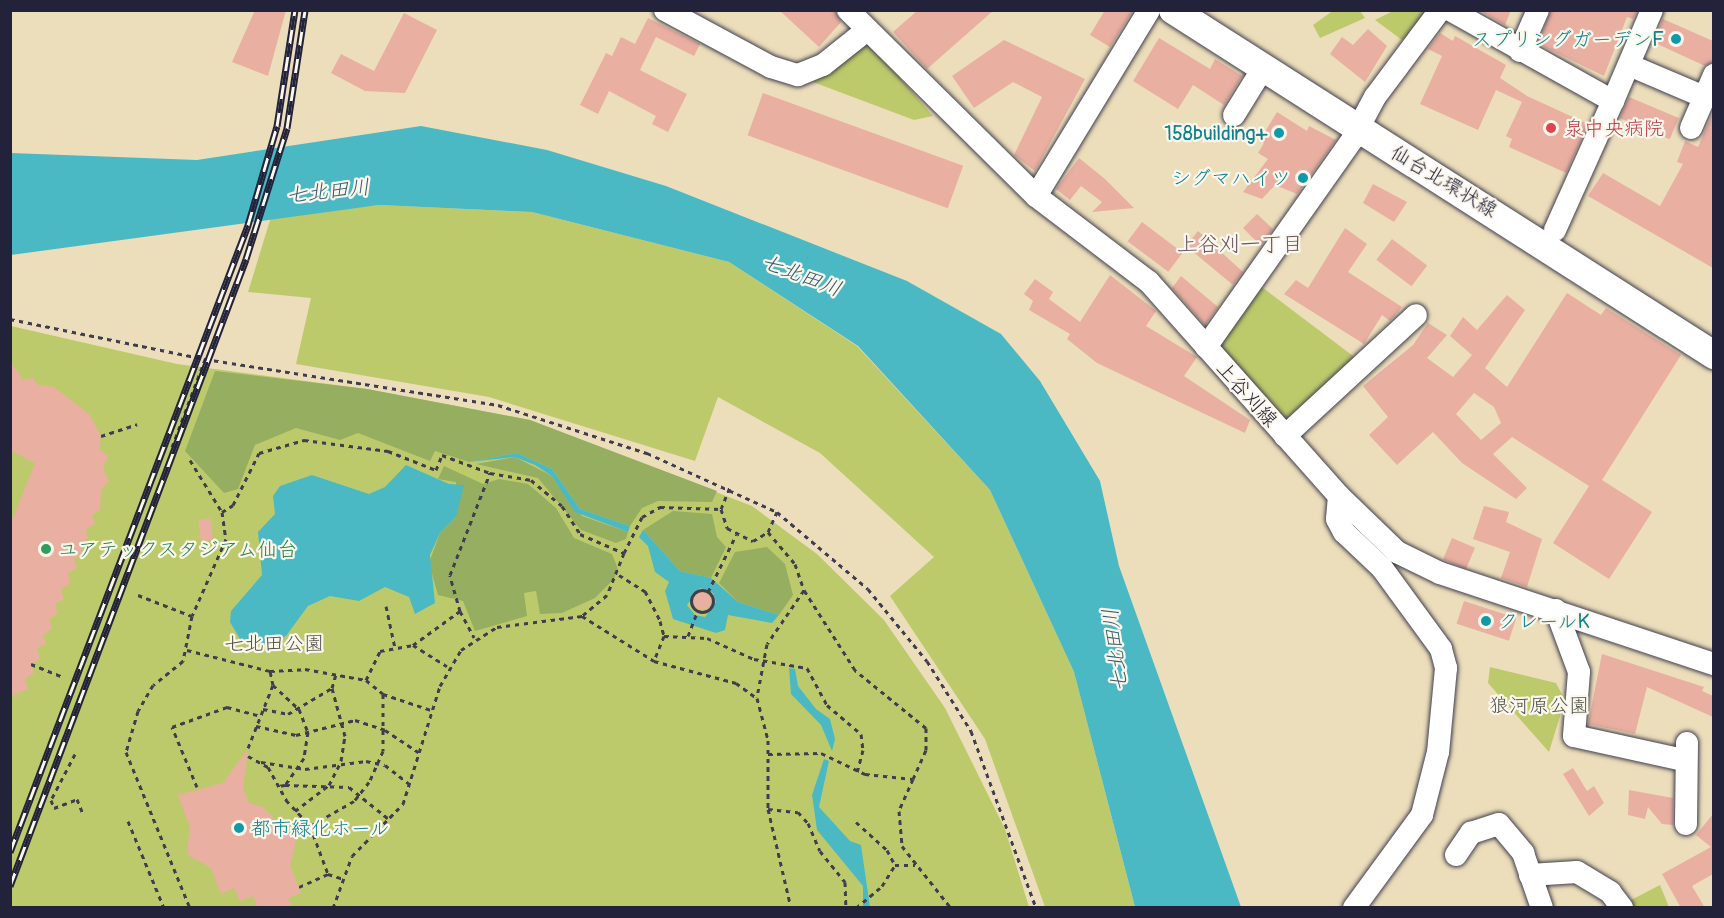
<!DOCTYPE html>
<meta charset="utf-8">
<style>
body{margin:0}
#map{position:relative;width:1724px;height:918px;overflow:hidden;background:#ecdebb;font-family:Pangolin,"Klee One",sans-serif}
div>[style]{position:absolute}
.green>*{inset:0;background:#bdca6c}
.forest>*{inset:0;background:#96ae60}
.water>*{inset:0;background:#4bb9c4}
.building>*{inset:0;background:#e9afa1;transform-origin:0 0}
.round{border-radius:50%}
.path>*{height:3px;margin-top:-1.5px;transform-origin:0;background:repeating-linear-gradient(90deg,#403e4e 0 4.5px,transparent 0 9px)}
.path>.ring{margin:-1.5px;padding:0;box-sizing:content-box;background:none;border:3px solid #403e4e;border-radius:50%}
.roads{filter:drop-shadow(0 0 2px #403e4e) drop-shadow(0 0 2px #403e4e)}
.minor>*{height:22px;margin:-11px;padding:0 11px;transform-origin:11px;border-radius:11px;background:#fff}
.major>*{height:28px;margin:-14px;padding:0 14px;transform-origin:14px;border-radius:14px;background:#fff}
.rail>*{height:7px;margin-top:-3.5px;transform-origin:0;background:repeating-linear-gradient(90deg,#fbf7ec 0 14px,#22223b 0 28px);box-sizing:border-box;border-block:2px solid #22223b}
.dots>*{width:16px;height:16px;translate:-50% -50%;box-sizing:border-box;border:3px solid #fbf7ec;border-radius:50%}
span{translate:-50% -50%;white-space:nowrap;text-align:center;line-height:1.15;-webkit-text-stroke:4.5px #fbf7ec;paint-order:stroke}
.culture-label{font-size:20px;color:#0d838f}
.right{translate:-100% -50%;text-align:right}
.left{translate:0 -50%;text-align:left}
.health-label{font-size:20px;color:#be3a42}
.street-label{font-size:20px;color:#22223b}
.leisure-label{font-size:20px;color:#27864d}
.park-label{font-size:20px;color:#50544a}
.water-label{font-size:21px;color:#325e72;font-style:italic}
.neighbourhood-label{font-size:21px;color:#68535f}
.frame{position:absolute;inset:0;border:12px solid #22223b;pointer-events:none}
</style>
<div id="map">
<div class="green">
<div style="clip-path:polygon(1334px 10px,1360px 11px,1365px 18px,1320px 38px,1313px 25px)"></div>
<div style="clip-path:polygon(1393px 11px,1434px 11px,1402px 40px,1375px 20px)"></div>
<div style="clip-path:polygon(857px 45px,871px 45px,933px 116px,914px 120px,813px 82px)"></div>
<div style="clip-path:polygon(379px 205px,532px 212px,729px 262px,857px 346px,990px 490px,1074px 672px,1135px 907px,1045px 907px,985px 739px,890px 596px,934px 557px,820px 453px,718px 397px,695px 461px,489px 397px,296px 364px,311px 298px,248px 292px,271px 217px)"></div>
<div style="clip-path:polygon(1259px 285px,1365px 365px,1288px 430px,1206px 347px)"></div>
<div style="clip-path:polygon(11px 326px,177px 364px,367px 389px,530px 420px,752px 506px,817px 554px,884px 620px,945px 708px,1005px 829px,1029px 907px,11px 908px)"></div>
<div style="clip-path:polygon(1490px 667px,1556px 683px,1565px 700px,1549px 752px,1488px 683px)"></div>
<div style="clip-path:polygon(1660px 885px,1669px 907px,1633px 907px,1631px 900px)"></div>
</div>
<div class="forest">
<div style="clip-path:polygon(215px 371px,367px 389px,530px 420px,717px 491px,712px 502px,658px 501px,642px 508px,630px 526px,580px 509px,552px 469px,517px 453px,469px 462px,435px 451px,430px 461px,358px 433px,340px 440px,296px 428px,255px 445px,238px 489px,224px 493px,185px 451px)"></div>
<div style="clip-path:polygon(515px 457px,552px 476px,582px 516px,628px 532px,626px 539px,616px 543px,581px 530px,538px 478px,476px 464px)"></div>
<div style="clip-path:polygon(444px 466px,483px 484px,499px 479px,528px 484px,556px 508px,574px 538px,612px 554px,618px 569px,614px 579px,595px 598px,562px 613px,540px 614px,536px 591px,524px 593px,527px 616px,475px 631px,463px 601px,438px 595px,429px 563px,440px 533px,456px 517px,456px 482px,438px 479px)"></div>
<div style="clip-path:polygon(673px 511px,712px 514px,717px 537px,726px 547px,711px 578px,680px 571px,643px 530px)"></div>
<div style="clip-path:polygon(767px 547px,785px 564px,793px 595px,779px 615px,738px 602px,719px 583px,735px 552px)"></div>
</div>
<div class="water">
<div style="clip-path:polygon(421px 126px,547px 150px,666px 186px,907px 281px,1001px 334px,1040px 381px,1100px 481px,1119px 566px,1241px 907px,1135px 907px,1074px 672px,990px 490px,858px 346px,729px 262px,532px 212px,379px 205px,11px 255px,11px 153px,197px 160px)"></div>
<div style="clip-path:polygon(517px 453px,552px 469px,580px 509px,630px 526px,628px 532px,575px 512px,552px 476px,535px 465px,515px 457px,469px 462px)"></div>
<div style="clip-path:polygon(406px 465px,449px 484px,464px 485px,456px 517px,440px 533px,430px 555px,435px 603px,415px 614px,409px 597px,385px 587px,359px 601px,330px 596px,308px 606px,286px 636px,275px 642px,252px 644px,240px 639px,230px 622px,231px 611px,262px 575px,258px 532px,275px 514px,273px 496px,280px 486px,312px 475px,369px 494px,385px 487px)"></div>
<div style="clip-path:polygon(evenodd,643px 530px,680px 571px,711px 578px,738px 602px,779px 615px,772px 623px,728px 615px,725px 630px,716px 633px,673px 619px,665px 591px,669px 582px,655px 572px,648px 546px,639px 537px,643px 530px,700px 588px,713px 593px,716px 602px,705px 617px,695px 615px,687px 605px,700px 588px)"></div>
<div style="clip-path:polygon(789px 668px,795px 669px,798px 686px,816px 709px,830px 719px,835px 739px,832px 751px,821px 725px,791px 694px)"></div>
<div style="clip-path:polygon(824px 759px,829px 761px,819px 807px,850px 841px,861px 845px,870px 907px,863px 907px,863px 886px,817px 830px,812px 795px)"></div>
</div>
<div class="building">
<div style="clip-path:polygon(255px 10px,286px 10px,268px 76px,232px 62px)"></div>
<div style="clip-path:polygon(779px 10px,835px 10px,841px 22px,819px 47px)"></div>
<div style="clip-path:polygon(918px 10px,994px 10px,927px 69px,893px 32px)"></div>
<div style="clip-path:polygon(1105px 10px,1133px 10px,1110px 47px,1090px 35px)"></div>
<div style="clip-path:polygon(1479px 10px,1511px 10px,1505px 25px)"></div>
<div style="clip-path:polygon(1551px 10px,1637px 10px,1633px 19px,1627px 17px,1604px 76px,1538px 44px)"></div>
<div style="clip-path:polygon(404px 13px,437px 30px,405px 93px,365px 91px,331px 73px,341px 54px,374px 71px)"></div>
<div style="clip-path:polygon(648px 18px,700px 44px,694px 56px,656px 37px,640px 70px,687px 94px,668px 132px,652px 124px,656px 116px,609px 91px,598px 114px,580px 105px,606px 53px,612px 56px,621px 37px,635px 44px)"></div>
<div style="clip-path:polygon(1663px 19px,1713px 41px,1713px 62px,1705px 66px,1653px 42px)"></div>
<div style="clip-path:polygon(1368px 29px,1387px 46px,1365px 82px,1330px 54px,1342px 37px,1353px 45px)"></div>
<div style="clip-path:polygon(1440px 33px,1453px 41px,1455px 36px,1506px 65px,1500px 78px,1527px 96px,1588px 124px,1566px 173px,1509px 147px,1512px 139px,1506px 136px,1522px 102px,1496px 90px,1478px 130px,1420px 104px,1442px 56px,1428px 49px)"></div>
<div style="clip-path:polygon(1159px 38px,1210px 69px,1215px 59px,1242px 76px,1224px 105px,1193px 85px,1178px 109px,1133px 81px)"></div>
<div style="clip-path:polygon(1004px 40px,1085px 79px,1035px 171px,1014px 155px,1042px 97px,1013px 82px,974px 108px,952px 76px)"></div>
<div style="left:763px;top:93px;width:213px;height:45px;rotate:20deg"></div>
<div style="left:1629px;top:97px;width:54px;height:23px;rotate:23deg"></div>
<div style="clip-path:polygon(1277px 112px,1307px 131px,1309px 126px,1336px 140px,1297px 194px,1275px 185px,1262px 199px,1243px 192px,1268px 159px,1258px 153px,1264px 143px,1260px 140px)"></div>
<div style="clip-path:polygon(1713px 112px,1713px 268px,1588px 196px,1603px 173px,1660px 206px,1683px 164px,1677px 162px,1685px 141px,1698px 147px)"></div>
<div style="clip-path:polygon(1079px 158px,1105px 179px,1134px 208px,1092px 212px,1102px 202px,1081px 186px,1070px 200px,1056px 189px)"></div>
<div style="clip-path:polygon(1373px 184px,1407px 202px,1394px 222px,1363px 203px)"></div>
<div style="clip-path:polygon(1257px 214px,1273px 229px,1261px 246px,1243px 228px)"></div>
<div style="left:1142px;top:222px;width:51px;height:24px;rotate:37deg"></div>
<div style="clip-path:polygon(1345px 228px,1367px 244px,1348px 272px,1402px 307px,1390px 321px,1382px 315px,1364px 344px,1284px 294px,1296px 280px,1308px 288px)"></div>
<div style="clip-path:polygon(1198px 231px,1243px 272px,1233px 285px,1186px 246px)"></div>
<div style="left:1392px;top:239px;width:44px;height:26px;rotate:37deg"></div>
<div style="clip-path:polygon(1110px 275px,1156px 311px,1146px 326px,1197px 357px,1184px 376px,1250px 420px,1245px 433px,1097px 363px,1067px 339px,1070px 334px,1029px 310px,1033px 301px,1024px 294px,1035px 279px,1053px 292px,1049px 299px,1080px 322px)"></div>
<div style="clip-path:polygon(1181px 276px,1218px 307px,1205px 325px,1172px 288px)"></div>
<div style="clip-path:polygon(evenodd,1567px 293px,1601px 315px,1606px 308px,1681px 355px,1602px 480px,1652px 512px,1609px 579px,1553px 543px,1589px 486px,1512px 437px,1493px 454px,1527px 488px,1516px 499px,1462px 463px,1433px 432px,1397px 465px,1369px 435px,1388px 417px,1363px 386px,1413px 345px,1428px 323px,1447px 335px,1427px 358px,1453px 377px,1472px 355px,1450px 336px,1463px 317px,1477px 330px,1507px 295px,1525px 310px,1485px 368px,1507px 387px,1567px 293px,1474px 393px,1494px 407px,1501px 423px,1481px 440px,1456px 414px,1474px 393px)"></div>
<div style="clip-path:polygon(10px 361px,23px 380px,33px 378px,38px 385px,54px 387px,90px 415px,101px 436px,99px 448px,108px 456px,103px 469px,109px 481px,101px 490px,100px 510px,92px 515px,95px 524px,86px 529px,88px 539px,80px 544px,83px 554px,74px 559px,77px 568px,68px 573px,70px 584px,61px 589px,64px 599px,55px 604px,58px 613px,49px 619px,52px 629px,43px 635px,46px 644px,37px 648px,40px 659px,31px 664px,34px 673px,25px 679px,28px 689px,10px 697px,10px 526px,35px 463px,10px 450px)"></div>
<div style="clip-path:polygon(1484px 506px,1509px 512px,1506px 522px,1542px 539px,1527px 587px,1501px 578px,1510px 552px,1473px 539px)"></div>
<div style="left:210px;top:518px;width:22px;height:12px;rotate:82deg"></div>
<div style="left:1452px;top:538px;width:25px;height:23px;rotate:23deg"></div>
<div class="round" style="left:693px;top:592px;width:18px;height:18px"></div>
<div style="left:1464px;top:601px;width:55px;height:24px;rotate:18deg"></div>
<div style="clip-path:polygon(1602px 654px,1704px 687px,1702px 691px,1713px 696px,1713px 717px,1647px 687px,1635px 734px,1588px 724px)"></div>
<div style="clip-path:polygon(248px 749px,243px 789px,249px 803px,263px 807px,296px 841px,290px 866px,301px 893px,288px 898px,293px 907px,258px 908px,253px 896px,240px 901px,234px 888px,221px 894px,211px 868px,187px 854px,190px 827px,178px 795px,223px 783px)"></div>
<div style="clip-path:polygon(1573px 768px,1587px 791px,1594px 786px,1604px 803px,1589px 816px,1563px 774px)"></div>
<div style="clip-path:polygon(1629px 790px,1673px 798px,1673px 825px,1662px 824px,1648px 807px,1645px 819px,1628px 815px)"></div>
<div style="clip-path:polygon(1713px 814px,1713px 874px,1692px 886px,1705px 908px,1681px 908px,1662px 874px,1711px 847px,1696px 835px)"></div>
</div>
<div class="path">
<div style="left:10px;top:319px;width:199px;rotate:11.6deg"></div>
<div style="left:101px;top:436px;width:38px;rotate:-18deg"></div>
<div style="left:172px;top:447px;width:94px;rotate:-69.4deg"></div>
<div style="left:205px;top:359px;width:297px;rotate:8.9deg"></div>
<div style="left:498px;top:405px;width:157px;rotate:17.9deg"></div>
<div style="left:647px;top:453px;width:143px;rotate:24.4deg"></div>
<div style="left:777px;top:512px;width:119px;rotate:40.2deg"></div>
<div style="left:868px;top:589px;width:93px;rotate:50.7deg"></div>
<div style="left:927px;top:661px;width:83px;rotate:57.8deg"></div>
<div style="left:971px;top:731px;width:189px;rotate:69.8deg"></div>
<div style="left:190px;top:460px;width:61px;rotate:58.4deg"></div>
<div style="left:222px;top:512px;width:27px;rotate:82deg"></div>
<div style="left:226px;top:539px;width:84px;rotate:113.8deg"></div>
<div style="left:721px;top:509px;width:24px;rotate:-68deg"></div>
<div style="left:222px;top:512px;width:13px;rotate:-32deg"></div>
<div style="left:233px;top:505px;width:58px;rotate:-63.4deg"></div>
<div style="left:259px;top:453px;width:47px;rotate:-16.1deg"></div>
<div style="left:304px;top:440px;width:85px;rotate:7.5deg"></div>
<div style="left:388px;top:451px;width:52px;rotate:21.6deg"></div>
<div style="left:436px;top:470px;width:16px;rotate:-68deg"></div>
<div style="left:442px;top:455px;width:51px;rotate:20.6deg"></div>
<div style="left:768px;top:532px;width:22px;rotate:-66deg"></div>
<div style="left:624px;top:553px;width:40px;rotate:-63.4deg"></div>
<div style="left:642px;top:517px;width:21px;rotate:-29deg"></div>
<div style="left:660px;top:507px;width:61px;rotate:1.9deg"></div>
<div style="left:721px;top:509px;width:20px;rotate:72deg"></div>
<div style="left:727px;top:528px;width:29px;rotate:27deg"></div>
<div style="left:753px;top:541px;width:17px;rotate:-31deg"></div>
<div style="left:768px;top:532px;width:42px;rotate:49.8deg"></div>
<div style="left:795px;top:564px;width:28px;rotate:71deg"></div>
<div style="left:804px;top:590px;width:65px;rotate:124.4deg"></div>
<div style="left:767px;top:644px;width:54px;rotate:100.7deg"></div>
<div style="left:619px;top:575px;width:31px;rotate:32deg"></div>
<div style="left:645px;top:591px;width:34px;rotate:63deg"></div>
<div style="left:660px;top:621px;width:16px;rotate:75deg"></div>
<div style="left:664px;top:636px;width:27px;rotate:112deg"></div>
<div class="ring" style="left:691px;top:590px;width:19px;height:19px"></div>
<div style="left:708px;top:592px;width:64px;rotate:-63.8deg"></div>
<div style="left:138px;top:595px;width:58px;rotate:21.3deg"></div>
<div style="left:192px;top:616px;width:46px;rotate:101.3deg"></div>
<div style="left:183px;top:661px;width:38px;rotate:141deg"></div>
<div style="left:153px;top:685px;width:30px;rotate:120deg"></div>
<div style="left:138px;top:711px;width:43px;rotate:106.3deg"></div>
<div style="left:126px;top:752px;width:169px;rotate:67.7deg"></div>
<div style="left:386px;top:606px;width:43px;rotate:77.9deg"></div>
<div style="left:460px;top:611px;width:37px;rotate:-106deg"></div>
<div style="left:450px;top:575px;width:110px;rotate:-68.6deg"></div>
<div style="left:490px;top:473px;width:42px;rotate:9.7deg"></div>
<div style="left:531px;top:480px;width:40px;rotate:40deg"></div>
<div style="left:562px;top:506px;width:33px;rotate:57deg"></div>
<div style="left:580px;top:534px;width:48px;rotate:23.4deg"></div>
<div style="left:624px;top:553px;width:45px;rotate:112deg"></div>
<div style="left:607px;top:595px;width:33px;rotate:140deg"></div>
<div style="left:664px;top:636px;width:43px;rotate:2.7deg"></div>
<div style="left:707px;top:638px;width:51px;rotate:24.1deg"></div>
<div style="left:754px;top:659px;width:54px;rotate:9.6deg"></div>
<div style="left:807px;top:668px;width:42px;rotate:61.6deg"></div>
<div style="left:827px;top:705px;width:45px;rotate:40.5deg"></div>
<div style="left:861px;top:734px;width:16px;rotate:83deg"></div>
<div style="left:863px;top:750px;width:23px;rotate:105deg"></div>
<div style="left:688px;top:636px;width:25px;rotate:-69deg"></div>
<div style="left:413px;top:645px;width:58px;rotate:-35.9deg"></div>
<div style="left:460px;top:611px;width:30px;rotate:62deg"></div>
<div style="left:187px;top:650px;width:86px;rotate:14.2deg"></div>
<div style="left:270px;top:671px;width:35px;rotate:-3deg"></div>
<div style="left:305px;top:669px;width:62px;rotate:10.2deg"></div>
<div style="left:366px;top:680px;width:22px;rotate:39deg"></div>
<div style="left:383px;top:694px;width:57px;rotate:90deg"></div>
<div style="left:383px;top:751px;width:34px;rotate:114deg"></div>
<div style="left:369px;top:782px;width:24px;rotate:128deg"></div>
<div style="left:354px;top:801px;width:51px;rotate:150.4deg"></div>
<div style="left:31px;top:664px;width:35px;rotate:22deg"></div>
<div style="left:366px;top:680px;width:32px;rotate:-64deg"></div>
<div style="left:380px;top:651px;width:34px;rotate:-10deg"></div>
<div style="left:413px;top:645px;width:40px;rotate:32deg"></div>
<div style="left:273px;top:685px;width:35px;rotate:43deg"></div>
<div style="left:299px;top:709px;width:25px;rotate:69deg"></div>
<div style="left:308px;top:732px;width:26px;rotate:99deg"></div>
<div style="left:304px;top:758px;width:33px;rotate:125deg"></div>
<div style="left:285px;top:785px;width:7px;rotate:172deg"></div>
<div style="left:383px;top:694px;width:51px;rotate:18.4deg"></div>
<div style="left:263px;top:709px;width:25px;rotate:11deg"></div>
<div style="left:288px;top:714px;width:51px;rotate:-30.6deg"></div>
<div style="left:256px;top:726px;width:41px;rotate:12.7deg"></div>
<div style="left:296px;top:735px;width:61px;rotate:-14.3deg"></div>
<div style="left:355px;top:720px;width:32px;rotate:18deg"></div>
<div style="left:385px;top:730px;width:43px;rotate:33.7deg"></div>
<div style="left:248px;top:748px;width:68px;rotate:-68.4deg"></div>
<div style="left:273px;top:685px;width:14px;rotate:-102deg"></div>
<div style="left:75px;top:754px;width:52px;rotate:117.6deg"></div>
<div style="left:51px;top:800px;width:9px;rotate:69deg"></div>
<div style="left:54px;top:808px;width:25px;rotate:-21deg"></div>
<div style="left:77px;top:799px;width:16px;rotate:68deg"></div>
<div style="left:768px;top:754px;width:53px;rotate:-1.1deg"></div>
<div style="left:821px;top:753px;width:49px;rotate:25.5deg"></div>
<div style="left:865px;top:774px;width:48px;rotate:5.9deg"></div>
<div style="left:913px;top:779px;width:32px;rotate:-66deg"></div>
<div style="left:926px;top:750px;width:22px;rotate:-90deg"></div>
<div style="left:926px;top:728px;width:92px;rotate:-140.8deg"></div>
<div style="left:855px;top:670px;width:95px;rotate:-122.5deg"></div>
<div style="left:248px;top:756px;width:23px;rotate:29deg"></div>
<div style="left:268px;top:767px;width:38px;rotate:61deg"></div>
<div style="left:286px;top:800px;width:35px;rotate:47deg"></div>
<div style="left:310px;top:826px;width:51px;rotate:69.4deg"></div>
<div style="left:261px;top:762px;width:45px;rotate:9deg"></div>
<div style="left:305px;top:769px;width:62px;rotate:-7.5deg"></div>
<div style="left:366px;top:761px;width:19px;rotate:12deg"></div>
<div style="left:385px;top:765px;width:34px;rotate:38deg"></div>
<div style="left:913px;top:779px;width:35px;rotate:114deg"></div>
<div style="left:899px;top:811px;width:35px;rotate:85deg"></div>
<div style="left:902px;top:846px;width:79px;rotate:51.7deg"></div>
<div style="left:285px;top:785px;width:64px;rotate:1.8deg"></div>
<div style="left:349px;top:787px;width:53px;rotate:38.8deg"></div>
<div style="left:197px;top:787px;width:65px;rotate:-112.6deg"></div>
<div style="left:172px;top:727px;width:59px;rotate:-20deg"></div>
<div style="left:227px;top:707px;width:34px;rotate:15deg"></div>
<div style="left:768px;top:809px;width:30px;rotate:6deg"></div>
<div style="left:798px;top:812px;width:15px;rotate:48deg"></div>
<div style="left:808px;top:823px;width:30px;rotate:67deg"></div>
<div style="left:820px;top:851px;width:40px;rotate:51deg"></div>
<div style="left:845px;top:882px;width:26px;rotate:88deg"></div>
<div style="left:295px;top:811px;width:43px;rotate:-37.4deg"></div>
<div style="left:329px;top:785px;width:27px;rotate:-63deg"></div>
<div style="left:341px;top:761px;width:25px;rotate:-81deg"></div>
<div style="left:345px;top:736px;width:50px;rotate:-105.2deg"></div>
<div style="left:332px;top:688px;width:15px;rotate:-74deg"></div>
<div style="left:128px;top:821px;width:94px;rotate:67.5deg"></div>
<div style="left:856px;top:822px;width:42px;rotate:42.1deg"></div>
<div style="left:887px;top:850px;width:17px;rotate:62deg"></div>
<div style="left:299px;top:887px;width:32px;rotate:-24deg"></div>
<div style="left:328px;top:874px;width:16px;rotate:18deg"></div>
<div style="left:267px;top:906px;width:2px;rotate:90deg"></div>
<div style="left:333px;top:908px;width:55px;rotate:-69.9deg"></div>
<div style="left:352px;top:856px;width:73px;rotate:-45.6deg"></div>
<div style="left:403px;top:804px;width:124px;rotate:-72.6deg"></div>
<div style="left:440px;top:686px;width:42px;rotate:-59.7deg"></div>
<div style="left:461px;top:650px;width:43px;rotate:-32.6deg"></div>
<div style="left:497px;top:627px;width:86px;rotate:-7.4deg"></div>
<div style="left:582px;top:616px;width:85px;rotate:32deg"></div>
<div style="left:654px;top:661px;width:85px;rotate:15deg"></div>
<div style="left:736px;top:683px;width:26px;rotate:36deg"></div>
<div style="left:757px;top:698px;width:43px;rotate:75.3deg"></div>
<div style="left:768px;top:740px;width:69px;rotate:90deg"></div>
<div style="left:768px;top:809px;width:102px;rotate:76.9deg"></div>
<div style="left:856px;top:908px;width:34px;rotate:-40deg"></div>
<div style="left:882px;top:886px;width:25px;rotate:-58deg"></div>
<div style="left:895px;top:865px;width:20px"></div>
</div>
<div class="roads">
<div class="minor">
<div style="left:665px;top:10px;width:120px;rotate:28.3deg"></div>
<div style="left:771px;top:67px;width:28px;rotate:17deg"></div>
<div style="left:798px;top:75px;width:27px;rotate:-22deg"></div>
<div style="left:823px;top:65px;width:56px;rotate:-38.5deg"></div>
<div style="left:848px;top:10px;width:264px;rotate:44.7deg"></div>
<div style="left:1036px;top:196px;width:142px;rotate:37.3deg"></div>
<div style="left:1149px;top:282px;width:286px;rotate:48.4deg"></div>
<div style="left:1339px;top:496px;width:81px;rotate:44deg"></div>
<div style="left:1397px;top:552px;width:48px;rotate:26deg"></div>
<div style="left:1440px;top:573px;width:289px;rotate:18.4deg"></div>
<div style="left:1450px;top:10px;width:187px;rotate:29.2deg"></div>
<div style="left:1613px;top:101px;width:99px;rotate:-66.8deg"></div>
<div style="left:1520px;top:51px;width:45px;rotate:-66.3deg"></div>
<div style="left:1629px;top:65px;width:82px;rotate:23.1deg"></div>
<div style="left:1234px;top:115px;width:55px;rotate:-58.3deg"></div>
<div style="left:1691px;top:128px;width:58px;rotate:-66.5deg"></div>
<div style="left:1036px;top:196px;width:218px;rotate:-58.7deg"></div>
<div style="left:1555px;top:230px;width:141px;rotate:-65.8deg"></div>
<div style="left:1206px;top:347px;width:253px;rotate:-54.8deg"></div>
<div style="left:1352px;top:140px;width:49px;rotate:-61.9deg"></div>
<div style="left:1375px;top:97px;width:109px;rotate:-53.2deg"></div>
<div style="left:1285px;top:436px;width:178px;rotate:-42.7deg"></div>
<div style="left:1339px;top:496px;width:23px;rotate:95deg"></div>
<div style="left:1337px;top:519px;width:15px;rotate:62deg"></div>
<div style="left:1344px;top:532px;width:52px;rotate:43.5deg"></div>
<div style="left:1382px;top:568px;width:100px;rotate:53.9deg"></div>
<div style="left:1441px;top:649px;width:20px;rotate:75deg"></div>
<div style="left:1446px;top:668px;width:84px;rotate:95.4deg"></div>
<div style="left:1438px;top:752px;width:65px;rotate:104.3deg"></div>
<div style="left:1422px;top:815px;width:115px;rotate:126.2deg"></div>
<div style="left:1556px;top:610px;width:66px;rotate:69.6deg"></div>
<div style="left:1579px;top:672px;width:64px;rotate:94.5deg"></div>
<div style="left:1574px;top:736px;width:112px;rotate:12.4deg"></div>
<div style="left:1686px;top:824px;width:81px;rotate:-89.3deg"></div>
<div style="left:1456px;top:855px;width:27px;rotate:-56deg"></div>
<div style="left:1471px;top:833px;width:29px;rotate:-18deg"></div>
<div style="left:1499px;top:824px;width:38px;rotate:50deg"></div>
<div style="left:1523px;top:853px;width:58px;rotate:70.9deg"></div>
<div style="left:1530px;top:875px;width:47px;rotate:-3.7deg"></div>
<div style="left:1577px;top:872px;width:39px;rotate:31deg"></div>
<div style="left:1610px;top:892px;width:20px;rotate:53deg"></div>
</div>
<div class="major">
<div style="left:1173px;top:10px;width:642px;rotate:32.53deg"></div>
</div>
</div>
<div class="rail">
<div style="left:10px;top:852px;width:671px;rotate:-69.21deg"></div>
<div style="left:248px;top:225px;width:103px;rotate:-73.7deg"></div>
<div style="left:277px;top:126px;width:117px;rotate:-81.2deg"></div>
<div style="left:10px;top:886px;width:670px;rotate:-69.37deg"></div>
<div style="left:246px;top:259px;width:137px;rotate:-72.6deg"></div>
<div style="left:287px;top:128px;width:119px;rotate:-81.3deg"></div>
</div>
<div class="dots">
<div style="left:1676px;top:39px;background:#0f9aa8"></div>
<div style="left:1551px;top:128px;background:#e0444e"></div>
<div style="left:1279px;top:133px;background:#0f9aa8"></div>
<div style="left:1303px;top:178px;background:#0f9aa8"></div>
<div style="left:46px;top:549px;background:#2e9e5b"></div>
<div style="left:1486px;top:621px;background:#0f9aa8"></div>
<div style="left:239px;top:828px;background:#0f9aa8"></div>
</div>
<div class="culture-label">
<span class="right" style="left:1664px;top:39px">スプリングガーデンF</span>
<span class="right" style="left:1267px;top:133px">158building+</span>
<span class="right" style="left:1291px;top:178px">シグマハイツ</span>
<span class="left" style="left:1498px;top:621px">クレールK</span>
<span class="left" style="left:251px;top:828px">都市緑化ホール</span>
</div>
<div class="health-label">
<span class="left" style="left:1564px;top:128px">泉中央病院</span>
</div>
<div class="street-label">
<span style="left:1444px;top:181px;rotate:31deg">仙台北環状線</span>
<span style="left:1247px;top:394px;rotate:48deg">上谷刈線</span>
</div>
<div class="leisure-label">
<span class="left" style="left:58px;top:549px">ユアテックスタジアム仙台</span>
</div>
<div class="park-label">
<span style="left:274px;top:643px">七北田公園</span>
<span style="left:1539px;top:705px">狼河原公園</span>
</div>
<div class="water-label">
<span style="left:328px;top:192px;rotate:-6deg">七北田川</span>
<span style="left:801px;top:276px;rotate:21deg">七北田川</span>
<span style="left:1116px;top:650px;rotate:-97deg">七北田川</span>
</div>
<div class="neighbourhood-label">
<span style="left:1240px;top:245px">上谷刈一丁目</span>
</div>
<div class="frame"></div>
</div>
